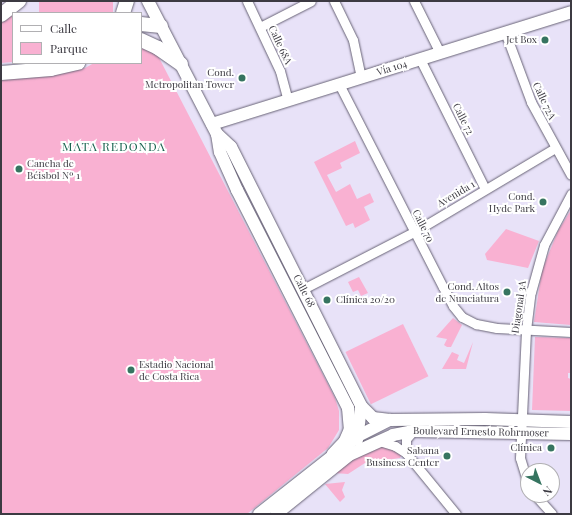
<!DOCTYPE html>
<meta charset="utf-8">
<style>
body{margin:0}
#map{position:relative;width:572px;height:515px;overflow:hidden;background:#e8e2f8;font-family:"Playfair Display",serif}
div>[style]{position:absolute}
.green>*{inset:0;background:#f9b1d2;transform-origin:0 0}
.roads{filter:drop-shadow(0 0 1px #686376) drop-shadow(0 0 1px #686376)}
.minor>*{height:9px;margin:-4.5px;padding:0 4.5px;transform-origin:4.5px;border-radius:4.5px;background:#fff}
.major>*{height:12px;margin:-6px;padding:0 6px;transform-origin:6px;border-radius:6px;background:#fff}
.highway>*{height:14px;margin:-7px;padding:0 7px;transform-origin:7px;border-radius:7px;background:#fff}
.dots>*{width:11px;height:11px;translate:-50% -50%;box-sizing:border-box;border:2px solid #fff;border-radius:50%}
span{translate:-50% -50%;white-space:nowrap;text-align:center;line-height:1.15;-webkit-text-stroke:4px #fff;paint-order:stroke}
.poi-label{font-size:10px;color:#3c3a42}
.right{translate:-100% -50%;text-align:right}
.left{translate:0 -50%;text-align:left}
.street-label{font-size:10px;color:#3c3a42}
.quarter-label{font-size:12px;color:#17634f;letter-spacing:1px}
.frame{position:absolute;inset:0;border:2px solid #3c3a42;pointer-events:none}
.legend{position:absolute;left:12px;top:12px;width:130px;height:52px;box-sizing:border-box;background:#fff;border:1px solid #b1b0b3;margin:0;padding:5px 7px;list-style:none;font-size:12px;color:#3c3a42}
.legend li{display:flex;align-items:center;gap:8px;height:20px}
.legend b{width:20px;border:1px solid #b1b0b3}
.north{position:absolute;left:520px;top:463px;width:40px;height:40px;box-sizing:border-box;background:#fff;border:1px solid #b1b0b3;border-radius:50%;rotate:138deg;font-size:11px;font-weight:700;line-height:16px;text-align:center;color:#3c3a42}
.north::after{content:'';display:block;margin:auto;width:14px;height:18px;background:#367460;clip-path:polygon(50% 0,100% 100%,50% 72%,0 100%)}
</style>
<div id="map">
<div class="green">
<div style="left:39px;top:1px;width:74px;height:13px"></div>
<div style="clip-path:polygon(13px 14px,13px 62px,1px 63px,1px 22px)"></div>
<div style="clip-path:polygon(141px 48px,155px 50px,335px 398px,339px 411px,339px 430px,328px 448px,247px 514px,1px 514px,1px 79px,85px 68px,94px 63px,141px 63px)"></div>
<div style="clip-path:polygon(355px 141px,360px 153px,340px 163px,342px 168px,327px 175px,336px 192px,350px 184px,357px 199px,370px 193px,374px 202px,364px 207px,370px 220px,355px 228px,353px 223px,346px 226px,314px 162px)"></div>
<div style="clip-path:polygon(571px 210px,571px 325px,534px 322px,542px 270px,558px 231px)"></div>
<div style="clip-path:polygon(506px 229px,539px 241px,528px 268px,487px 260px,485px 254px)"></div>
<div style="clip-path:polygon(359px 277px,368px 293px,361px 296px,358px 290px,353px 292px,348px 282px)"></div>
<div style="clip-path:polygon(453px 318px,462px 325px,451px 347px,447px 347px,444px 345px,447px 339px,436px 337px)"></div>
<div style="left:403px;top:324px;width:58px;height:64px;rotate:64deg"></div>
<div style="clip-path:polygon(535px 337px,571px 338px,571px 373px,568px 373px,568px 378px,571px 379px,571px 411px,532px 410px)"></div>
<div style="clip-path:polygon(473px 342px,466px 369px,442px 369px,452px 352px,459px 355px,457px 360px,464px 363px)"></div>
<div style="clip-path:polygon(384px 445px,402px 453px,400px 458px,365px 463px,348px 474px,334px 473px,366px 449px)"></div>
<div style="clip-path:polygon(345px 482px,342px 490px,345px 497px,340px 502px,325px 484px)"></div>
</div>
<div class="roads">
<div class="minor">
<div style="left:247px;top:1px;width:77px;rotate:64.8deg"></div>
<div style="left:280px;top:71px;width:30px;rotate:75deg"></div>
<div style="left:334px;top:1px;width:43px;rotate:64deg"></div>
<div style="left:353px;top:40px;width:38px;rotate:78deg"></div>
<div style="left:414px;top:1px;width:58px;rotate:63.4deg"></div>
<div style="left:260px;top:27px;width:57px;rotate:-27deg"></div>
<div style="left:505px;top:32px;width:75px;rotate:69.6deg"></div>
<div style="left:531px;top:102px;width:83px;rotate:61.3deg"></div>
<div style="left:420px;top:59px;width:145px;rotate:63.4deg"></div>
<div style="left:339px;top:84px;width:228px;rotate:62.9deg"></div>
<div style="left:443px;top:287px;width:21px;rotate:62deg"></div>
<div style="left:453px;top:306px;width:14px;rotate:51deg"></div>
<div style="left:462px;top:317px;width:16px;rotate:27deg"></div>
<div style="left:476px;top:324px;width:21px;rotate:11deg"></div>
<div style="left:497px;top:328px;width:74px;rotate:3.1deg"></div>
<div style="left:303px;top:289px;width:125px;rotate:-27.2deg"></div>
<div style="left:414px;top:232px;width:164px;rotate:-30.8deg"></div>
<div style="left:379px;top:441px;width:17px;rotate:17deg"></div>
<div style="left:395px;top:446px;width:13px;rotate:32deg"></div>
<div style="left:406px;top:453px;width:79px;rotate:50.7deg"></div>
<div style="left:406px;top:453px;width:14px;rotate:-90deg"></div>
<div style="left:406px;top:439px;width:11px;rotate:-49deg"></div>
<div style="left:528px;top:484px;width:27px;rotate:-107deg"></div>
<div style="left:520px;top:458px;width:128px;rotate:-87.3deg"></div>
<div style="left:526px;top:330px;width:38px;rotate:-83deg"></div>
<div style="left:531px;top:292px;width:49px;rotate:-74.5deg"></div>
<div style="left:544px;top:245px;width:58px;rotate:-62.1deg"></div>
<div style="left:535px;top:495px;width:25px;rotate:48deg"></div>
</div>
<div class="major">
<div style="left:148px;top:1px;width:150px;rotate:62.6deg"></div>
<div style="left:217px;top:134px;width:19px;rotate:43deg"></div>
<div style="left:231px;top:147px;width:290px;rotate:63.3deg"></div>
<div style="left:361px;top:406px;width:17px;rotate:45deg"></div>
<div style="left:373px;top:418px;width:17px;rotate:7deg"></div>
<div style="left:212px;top:124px;width:376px;rotate:-17.3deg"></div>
<div style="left:217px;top:134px;width:18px;rotate:81deg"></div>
<div style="left:220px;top:152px;width:42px;rotate:65.9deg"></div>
<div style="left:237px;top:190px;width:245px;rotate:63deg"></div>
<div style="left:348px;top:408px;width:21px;rotate:85deg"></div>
<div style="left:350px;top:429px;width:13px;rotate:113deg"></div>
<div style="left:345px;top:441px;width:18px;rotate:133deg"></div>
<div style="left:357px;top:440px;width:34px;rotate:-83deg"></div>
<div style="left:259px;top:514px;width:126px;rotate:-38.2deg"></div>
<div style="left:358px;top:436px;width:36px;rotate:-27deg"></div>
<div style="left:390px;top:420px;width:95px;rotate:-0.6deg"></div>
<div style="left:485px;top:419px;width:86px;rotate:2deg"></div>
<div style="left:276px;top:514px;width:94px;rotate:-38.9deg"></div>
<div style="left:349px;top:455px;width:48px;rotate:-24.4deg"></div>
<div style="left:393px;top:435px;width:20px;rotate:-11deg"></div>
<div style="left:413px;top:431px;width:158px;rotate:1.1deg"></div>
</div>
<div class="highway">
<div style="left:123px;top:13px;width:13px;rotate:-72deg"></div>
<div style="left:1px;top:15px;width:23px;rotate:-38deg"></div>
<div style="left:141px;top:24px;width:20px;rotate:6deg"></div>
<div style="left:141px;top:40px;width:19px;rotate:25deg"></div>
<div style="left:158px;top:48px;width:28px;rotate:35deg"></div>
<div style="left:1px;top:73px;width:50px;rotate:-4.6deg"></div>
<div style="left:51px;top:69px;width:28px;rotate:-13deg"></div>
</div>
</div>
<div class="dots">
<div style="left:545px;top:40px;background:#367460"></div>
<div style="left:242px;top:78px;background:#367460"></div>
<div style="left:19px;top:169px;background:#367460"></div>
<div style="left:543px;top:202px;background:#367460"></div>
<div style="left:507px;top:292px;background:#367460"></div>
<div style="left:327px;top:300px;background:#367460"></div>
<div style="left:131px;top:370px;background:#367460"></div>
<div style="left:551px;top:448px;background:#367460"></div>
<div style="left:447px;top:456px;background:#367460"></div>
</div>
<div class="poi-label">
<span class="right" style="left:537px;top:40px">Jet Box</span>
<span class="right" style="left:234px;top:78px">Cond.<br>Metropolitan Tower</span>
<span class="left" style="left:27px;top:169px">Cancha de<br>Béisbol Nº 1</span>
<span class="right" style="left:535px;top:202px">Cond.<br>Hyde Park</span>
<span class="right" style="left:499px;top:292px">Cond. Altos<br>de Nunciatura</span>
<span class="left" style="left:336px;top:300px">Clínica 20/20</span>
<span class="left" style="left:139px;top:370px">Estadio Nacional<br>de Costa Rica</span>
<span class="right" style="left:542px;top:448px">Clínica</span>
<span class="right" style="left:439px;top:456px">Sabana<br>Business Center</span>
</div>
<div class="street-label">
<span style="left:280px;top:45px;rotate:65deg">Calle 68A</span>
<span style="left:392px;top:68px;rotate:-17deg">Vía 104</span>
<span style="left:544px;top:101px;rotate:65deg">Calle 72A</span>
<span style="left:463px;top:119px;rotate:63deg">Calle 72</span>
<span style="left:456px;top:194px;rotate:-31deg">Avenida 1</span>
<span style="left:423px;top:226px;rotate:63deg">Calle 70</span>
<span style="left:304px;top:291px;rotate:63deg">Calle 68</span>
<span style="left:519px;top:307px;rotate:-82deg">Diagonal 3A</span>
<span style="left:481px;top:432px;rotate:1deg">Boulevard Ernesto Rohrmoser</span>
</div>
<div class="quarter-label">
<span style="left:114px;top:147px">MATA REDONDA</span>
</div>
<div class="frame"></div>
<ul class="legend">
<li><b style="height:5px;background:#fff"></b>Calle</li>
<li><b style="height:11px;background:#f9b1d2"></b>Parque</li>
</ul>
<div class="north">N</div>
</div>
